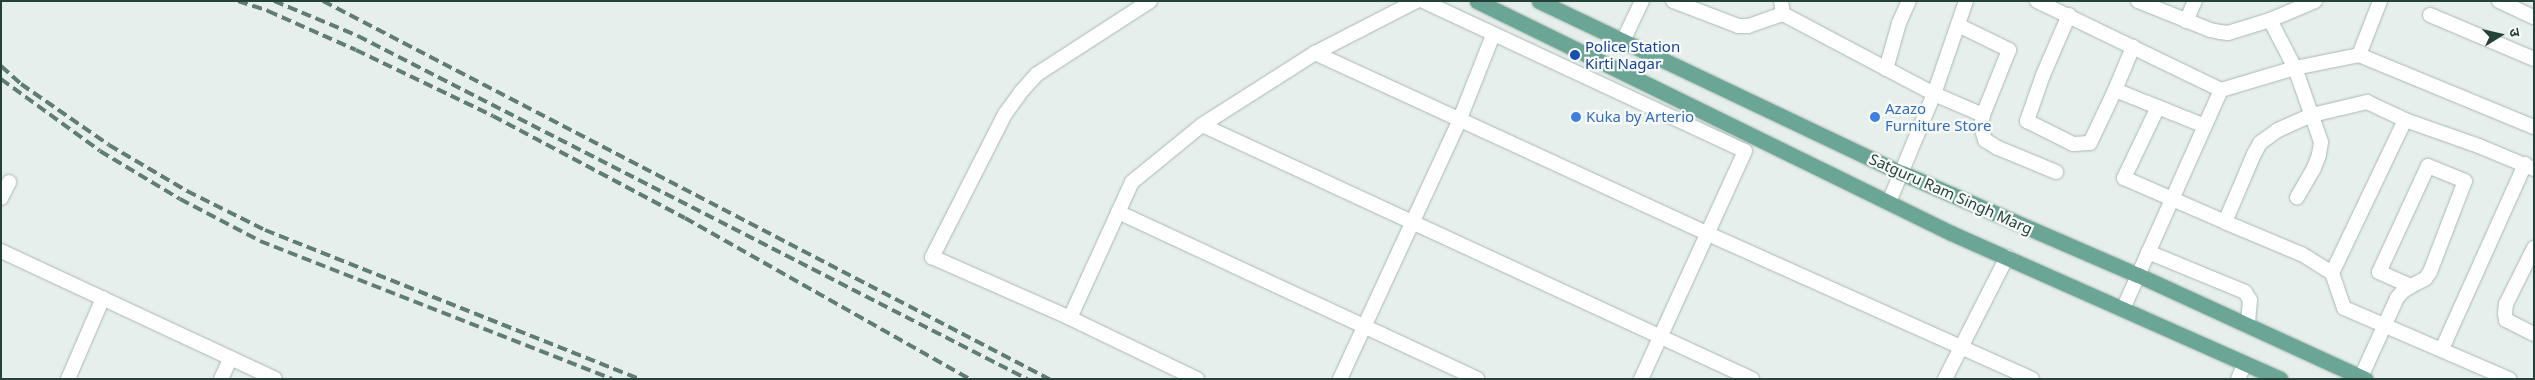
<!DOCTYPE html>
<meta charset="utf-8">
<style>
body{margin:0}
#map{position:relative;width:2535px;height:380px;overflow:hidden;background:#e6efeb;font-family:"Noto Sans","Noto Sans Devanagari",sans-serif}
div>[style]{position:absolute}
.roads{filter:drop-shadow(0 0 1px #a8b8b2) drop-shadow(0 0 1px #a8b8b2)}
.minor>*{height:14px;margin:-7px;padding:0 7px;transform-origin:7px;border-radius:7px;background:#fff}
.major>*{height:15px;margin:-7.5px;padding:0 7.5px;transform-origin:7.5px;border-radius:7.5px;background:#6aa596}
.rail>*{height:4px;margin-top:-2px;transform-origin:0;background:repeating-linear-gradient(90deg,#5f7d75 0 10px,transparent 0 15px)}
.dots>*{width:14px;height:14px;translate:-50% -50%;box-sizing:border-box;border:2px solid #f7fbf9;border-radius:50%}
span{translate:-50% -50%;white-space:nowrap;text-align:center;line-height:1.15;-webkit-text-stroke:4.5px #f7fbf9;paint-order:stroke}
.transit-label{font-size:15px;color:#164399}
.left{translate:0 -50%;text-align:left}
.shop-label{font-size:15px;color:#366cbe}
.street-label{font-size:15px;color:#24423a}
.frame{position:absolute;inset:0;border:2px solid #24423a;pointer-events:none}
.north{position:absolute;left:2475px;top:10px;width:50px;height:50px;-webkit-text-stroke:4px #f7fbf9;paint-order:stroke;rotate:80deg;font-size:14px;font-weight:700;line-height:20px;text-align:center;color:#24423a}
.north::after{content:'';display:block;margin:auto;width:18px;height:22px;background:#24423a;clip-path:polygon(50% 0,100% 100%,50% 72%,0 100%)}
</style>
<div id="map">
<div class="roads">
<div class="minor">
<div style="left:1150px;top:1px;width:135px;rotate:147.1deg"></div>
<div style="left:1037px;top:74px;width:24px;rotate:132deg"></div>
<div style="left:1021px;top:92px;width:27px;rotate:126deg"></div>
<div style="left:1005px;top:114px;width:161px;rotate:117deg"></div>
<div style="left:932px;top:257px;width:151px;rotate:23.8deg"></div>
<div style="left:1070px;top:318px;width:141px;rotate:25.7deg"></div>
<div style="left:1423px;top:1px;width:355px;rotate:25deg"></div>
<div style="left:1745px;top:151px;width:251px;rotate:114.5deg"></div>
<div style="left:1673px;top:1px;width:70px;rotate:21deg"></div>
<div style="left:1738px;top:26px;width:10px"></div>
<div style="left:1748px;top:26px;width:37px;rotate:-19deg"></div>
<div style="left:1781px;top:1px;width:13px;rotate:81deg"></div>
<div style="left:1783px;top:14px;width:171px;rotate:27.9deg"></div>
<div style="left:1934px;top:94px;width:53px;rotate:23.2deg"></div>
<div style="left:1983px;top:115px;width:11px;rotate:100deg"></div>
<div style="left:1981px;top:126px;width:15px;rotate:74deg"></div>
<div style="left:1985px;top:140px;width:15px;rotate:32deg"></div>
<div style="left:1998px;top:148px;width:63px;rotate:22.5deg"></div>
<div style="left:2037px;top:1px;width:204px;rotate:25.8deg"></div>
<div style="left:2221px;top:90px;width:77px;rotate:-16.6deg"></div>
<div style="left:2295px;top:68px;width:65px;rotate:-11.5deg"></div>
<div style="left:2359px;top:55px;width:58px;rotate:-68.7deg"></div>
<div style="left:2138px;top:1px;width:78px;rotate:21.9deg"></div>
<div style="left:2210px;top:30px;width:10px;rotate:11deg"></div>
<div style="left:2220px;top:32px;width:8px;rotate:7deg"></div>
<div style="left:2228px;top:33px;width:44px;rotate:-17.2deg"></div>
<div style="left:2270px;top:20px;width:54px;rotate:62.5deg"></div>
<div style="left:2295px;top:68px;width:78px;rotate:70.6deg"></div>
<div style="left:2321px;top:142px;width:13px;rotate:99deg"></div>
<div style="left:2319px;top:155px;width:14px;rotate:111deg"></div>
<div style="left:2314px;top:168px;width:34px;rotate:120deg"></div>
<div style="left:2499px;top:1px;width:38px;rotate:25deg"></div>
<div style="left:2069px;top:15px;width:65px;rotate:113.4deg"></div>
<div style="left:2043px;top:75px;width:49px;rotate:109.2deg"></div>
<div style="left:2027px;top:121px;width:51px;rotate:26.6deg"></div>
<div style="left:2073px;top:144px;width:17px;rotate:-3deg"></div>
<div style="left:2090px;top:143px;width:59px;rotate:-64.7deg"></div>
<div style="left:2115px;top:90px;width:97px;rotate:21.8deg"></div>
<div style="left:2430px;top:15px;width:113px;rotate:22.9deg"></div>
<div style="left:2270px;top:20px;width:49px;rotate:-22.9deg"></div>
<div style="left:2186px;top:21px;width:22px;rotate:-66deg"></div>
<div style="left:1958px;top:25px;width:57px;rotate:26.1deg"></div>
<div style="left:2009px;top:50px;width:70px;rotate:111.8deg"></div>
<div style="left:1623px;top:41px;width:44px;rotate:-64.6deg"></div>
<div style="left:1315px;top:53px;width:430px;rotate:24.7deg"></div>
<div style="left:1706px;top:233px;width:357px;rotate:24.1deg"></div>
<div style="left:2359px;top:55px;width:189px;rotate:22.4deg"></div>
<div style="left:1886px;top:69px;width:48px;rotate:-74.2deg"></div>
<div style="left:1899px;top:23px;width:24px;rotate:-66deg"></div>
<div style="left:2115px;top:90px;width:47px;rotate:-67.3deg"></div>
<div style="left:2158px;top:107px;width:79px;rotate:115.6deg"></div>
<div style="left:2124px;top:178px;width:110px;rotate:23.5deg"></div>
<div style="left:2405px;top:120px;width:170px;rotate:115.5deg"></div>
<div style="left:2332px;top:273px;width:37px;rotate:71deg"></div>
<div style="left:2344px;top:308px;width:180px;rotate:23.3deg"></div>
<div style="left:1202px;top:125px;width:606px;rotate:24.79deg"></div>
<div style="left:1px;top:198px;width:18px;rotate:-63deg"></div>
<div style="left:1889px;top:202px;width:117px;rotate:-67.4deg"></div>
<div style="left:1934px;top:94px;width:98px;rotate:-71deg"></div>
<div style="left:1118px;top:212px;width:396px;rotate:24.9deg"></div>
<div style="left:2534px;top:248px;width:63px;rotate:116.6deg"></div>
<div style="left:2506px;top:304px;width:10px;rotate:96deg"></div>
<div style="left:2505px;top:314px;width:6px;rotate:81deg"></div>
<div style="left:2506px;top:320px;width:31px;rotate:27deg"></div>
<div style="left:1px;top:251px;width:302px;rotate:25deg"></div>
<div style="left:2148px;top:252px;width:105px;rotate:22.4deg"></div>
<div style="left:2245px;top:292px;width:9px;rotate:58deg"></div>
<div style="left:2250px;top:300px;width:24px;rotate:95deg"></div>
<div style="left:2332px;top:273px;width:36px;rotate:-148deg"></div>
<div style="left:2301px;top:254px;width:82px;rotate:-157.2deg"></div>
<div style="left:2225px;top:222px;width:74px;rotate:-66.9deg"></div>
<div style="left:2254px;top:154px;width:13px;rotate:-61deg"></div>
<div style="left:2260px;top:143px;width:22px;rotate:-36deg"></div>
<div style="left:2278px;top:130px;width:37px;rotate:-24deg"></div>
<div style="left:2312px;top:115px;width:57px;rotate:-13.3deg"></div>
<div style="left:2367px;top:102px;width:42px;rotate:25.3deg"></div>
<div style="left:2405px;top:120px;width:78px;rotate:19.4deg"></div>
<div style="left:2479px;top:146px;width:60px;rotate:22.7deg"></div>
<div style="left:2123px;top:309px;width:240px;rotate:-65.9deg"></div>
<div style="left:1070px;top:318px;width:149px;rotate:-65.5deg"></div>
<div style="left:1132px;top:182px;width:90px;rotate:-39.2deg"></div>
<div style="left:1202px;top:125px;width:134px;rotate:-32.5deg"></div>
<div style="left:1315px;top:53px;width:114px;rotate:-27.2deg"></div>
<div style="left:2442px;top:349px;width:203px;rotate:-65.8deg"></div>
<div style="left:2361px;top:377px;width:87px;rotate:-65.5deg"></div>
<div style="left:2397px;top:298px;width:9px;rotate:-49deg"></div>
<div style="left:2403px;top:291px;width:9px;rotate:-32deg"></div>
<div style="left:2411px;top:286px;width:16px;rotate:-27deg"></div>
<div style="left:2425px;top:279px;width:9px;rotate:-54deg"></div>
<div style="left:2430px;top:272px;width:97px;rotate:-69deg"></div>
<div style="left:2465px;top:181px;width:40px;rotate:-158deg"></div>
<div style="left:2428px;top:166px;width:117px;rotate:114.8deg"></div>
<div style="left:2379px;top:272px;width:35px;rotate:24deg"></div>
<div style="left:68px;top:379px;width:88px;rotate:-66.6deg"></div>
<div style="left:221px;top:379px;width:23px;rotate:-65deg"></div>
<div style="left:1340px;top:379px;width:284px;rotate:-65.2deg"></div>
<div style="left:1459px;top:121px;width:92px;rotate:-68.4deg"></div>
<div style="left:1945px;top:379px;width:137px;rotate:-63.1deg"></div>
<div style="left:2238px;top:379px;width:17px;rotate:-66deg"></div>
</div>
<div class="major">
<div style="left:1477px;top:1px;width:528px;rotate:26.08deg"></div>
<div style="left:1951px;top:233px;width:360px;rotate:23.9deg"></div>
<div style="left:1539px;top:1px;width:402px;rotate:25.4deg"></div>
<div style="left:1902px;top:173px;width:257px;rotate:23.4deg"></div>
<div style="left:2138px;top:275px;width:250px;rotate:24.6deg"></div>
</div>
</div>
<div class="rail">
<div style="left:238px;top:1px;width:32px;rotate:18deg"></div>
<div style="left:268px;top:11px;width:96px;rotate:23.9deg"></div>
<div style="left:356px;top:50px;width:152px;rotate:25.7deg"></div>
<div style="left:493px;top:116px;width:217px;rotate:28deg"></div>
<div style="left:685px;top:218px;width:326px;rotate:29.5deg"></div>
<div style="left:274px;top:1px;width:91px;rotate:22.6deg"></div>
<div style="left:358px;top:36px;width:752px;rotate:27.14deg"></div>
<div style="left:323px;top:1px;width:819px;rotate:27.5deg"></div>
<div style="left:1px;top:66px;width:27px;rotate:42deg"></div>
<div style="left:21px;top:84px;width:107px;rotate:34.7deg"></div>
<div style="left:109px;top:145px;width:91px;rotate:30.5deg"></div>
<div style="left:187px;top:191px;width:87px;rotate:26.6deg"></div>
<div style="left:265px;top:230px;width:404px;rotate:21.7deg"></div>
<div style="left:1px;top:79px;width:122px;rotate:36deg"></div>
<div style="left:100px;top:151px;width:93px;rotate:31deg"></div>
<div style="left:180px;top:199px;width:90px;rotate:27.7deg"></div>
<div style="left:260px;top:241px;width:378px;rotate:21.4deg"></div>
</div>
<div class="dots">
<div style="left:1575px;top:55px;background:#1a4fb4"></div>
<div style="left:1576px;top:117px;background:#3f7fe0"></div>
<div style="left:1875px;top:117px;background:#3f7fe0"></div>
</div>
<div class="transit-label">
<span class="left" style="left:1585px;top:55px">Police Station<br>Kirti Nagar</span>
</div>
<div class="shop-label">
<span class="left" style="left:1885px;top:117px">Azazo<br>Furniture Store</span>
<span class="left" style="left:1586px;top:117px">Kuka by Arterio</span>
</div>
<div class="street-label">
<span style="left:1951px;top:194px;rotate:24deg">Satguru Ram Singh Marg</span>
</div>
<div class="frame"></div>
<div class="north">उ</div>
</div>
